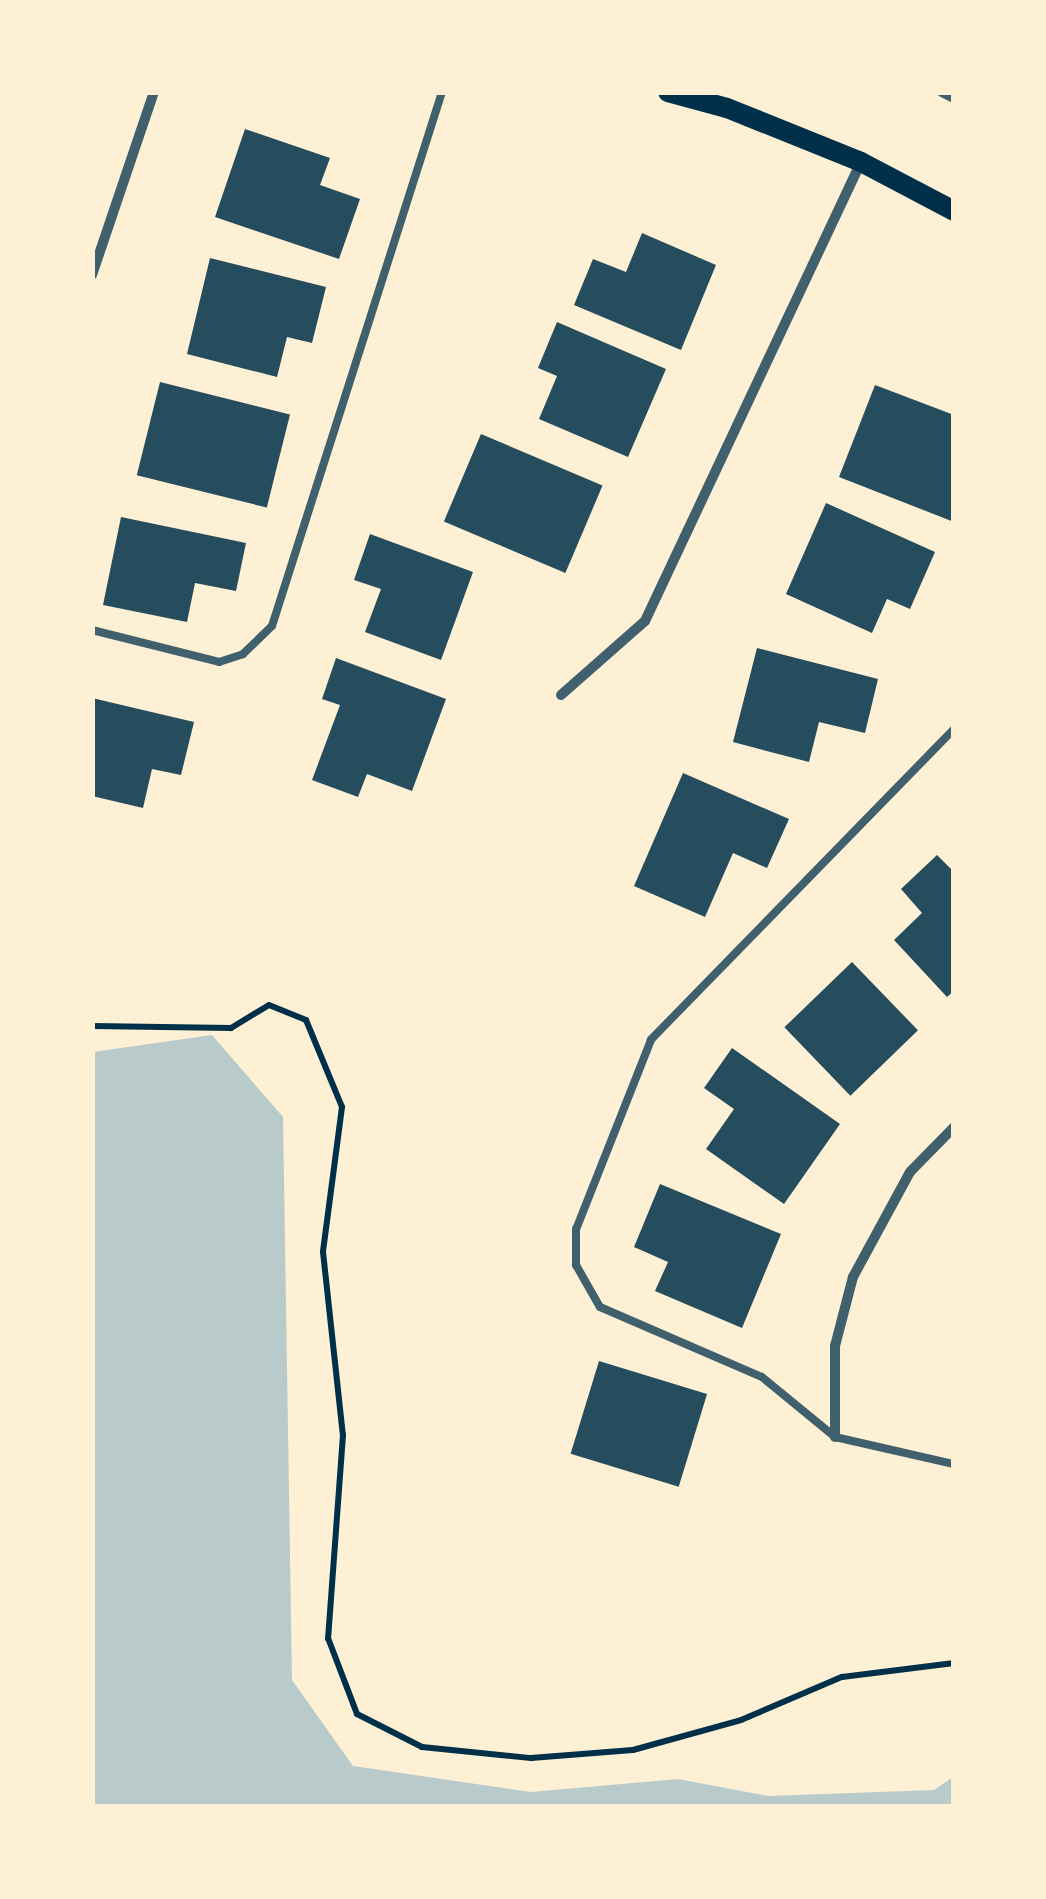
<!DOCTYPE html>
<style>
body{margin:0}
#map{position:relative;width:1046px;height:1899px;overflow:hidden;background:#fdf0d5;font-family:Raleway,sans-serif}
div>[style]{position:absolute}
.green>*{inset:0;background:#b9caca}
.building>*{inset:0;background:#264d5e;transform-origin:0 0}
.path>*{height:6px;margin:-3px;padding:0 3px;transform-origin:3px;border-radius:3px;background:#003049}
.service>*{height:8px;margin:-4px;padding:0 4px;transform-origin:4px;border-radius:4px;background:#3f606c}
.minor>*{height:10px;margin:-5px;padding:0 5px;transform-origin:5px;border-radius:5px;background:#3f606c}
.secondary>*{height:20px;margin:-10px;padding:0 10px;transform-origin:10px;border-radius:10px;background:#003049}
span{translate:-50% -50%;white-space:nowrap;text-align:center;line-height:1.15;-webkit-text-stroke:9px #fdf0d5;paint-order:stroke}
.frame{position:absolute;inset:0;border:95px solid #fdf0d5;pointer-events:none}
</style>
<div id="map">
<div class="green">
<div style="clip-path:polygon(212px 1035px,283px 1117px,292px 1680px,353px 1766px,531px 1792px,678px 1779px,768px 1796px,934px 1790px,953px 1777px,953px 1806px,93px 1806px,93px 1052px)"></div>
</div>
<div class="building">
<div style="clip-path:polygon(245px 129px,330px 158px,320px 185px,360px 199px,339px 259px,215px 217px)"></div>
<div style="clip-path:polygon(642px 233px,716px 265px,681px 350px,574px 305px,593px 259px,626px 272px)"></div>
<div style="clip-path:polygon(210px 258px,326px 287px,312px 343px,287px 337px,277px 377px,187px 354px)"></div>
<div style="clip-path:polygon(557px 322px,666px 369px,628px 457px,539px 419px,557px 376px,538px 368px)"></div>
<div style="left:160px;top:382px;width:134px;height:96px;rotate:14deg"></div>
<div style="clip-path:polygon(875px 385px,954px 415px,954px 522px,839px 477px)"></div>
<div style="left:481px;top:434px;width:132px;height:95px;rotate:23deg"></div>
<div style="clip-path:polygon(826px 503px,935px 552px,910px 609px,887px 599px,872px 633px,786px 594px)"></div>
<div style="clip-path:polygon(121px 517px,246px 543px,236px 591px,195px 583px,187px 622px,103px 605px)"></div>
<div style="clip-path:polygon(370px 534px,473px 572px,441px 660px,365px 632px,381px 589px,354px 580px)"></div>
<div style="clip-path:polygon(757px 648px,878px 679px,865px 733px,819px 722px,809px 762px,733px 742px)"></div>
<div style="clip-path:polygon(336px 658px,446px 699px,412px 791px,367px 774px,358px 797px,312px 780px,340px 705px,322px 699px)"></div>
<div style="clip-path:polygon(92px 698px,194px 722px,181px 775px,152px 769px,143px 808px,92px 796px)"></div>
<div style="clip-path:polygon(683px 773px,789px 819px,767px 868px,733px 853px,705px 917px,634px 886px)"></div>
<div style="clip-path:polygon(937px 855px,954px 872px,954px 991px,947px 997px,894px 940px,922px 913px,901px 889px)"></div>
<div style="left:852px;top:962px;width:95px;height:94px;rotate:46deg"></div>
<div style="clip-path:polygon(732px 1048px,840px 1124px,784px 1204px,706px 1149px,734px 1109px,704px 1088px)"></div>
<div style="clip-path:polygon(660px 1184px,781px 1234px,742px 1328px,655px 1291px,668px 1262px,634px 1247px)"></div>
<div style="left:599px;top:1361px;width:113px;height:97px;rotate:17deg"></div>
</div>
<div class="path">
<div style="left:92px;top:1026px;width:139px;rotate:0.8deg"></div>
<div style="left:231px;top:1028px;width:44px;rotate:-31.2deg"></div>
<div style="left:269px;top:1005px;width:40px;rotate:22deg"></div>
<div style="left:306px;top:1020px;width:94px;rotate:67.5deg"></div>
<div style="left:342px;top:1107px;width:146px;rotate:97.5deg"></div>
<div style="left:323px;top:1252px;width:184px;rotate:83.8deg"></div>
<div style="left:343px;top:1435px;width:204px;rotate:94.2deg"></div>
<div style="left:328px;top:1638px;width:81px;rotate:69.1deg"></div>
<div style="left:357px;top:1714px;width:73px;rotate:26.9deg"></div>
<div style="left:422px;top:1747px;width:110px;rotate:5.8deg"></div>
<div style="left:531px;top:1758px;width:102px;rotate:-4.5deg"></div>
<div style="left:633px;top:1750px;width:112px;rotate:-15.5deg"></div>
<div style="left:741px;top:1720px;width:110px;rotate:-23.1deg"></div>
<div style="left:842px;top:1677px;width:113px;rotate:-7.1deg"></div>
</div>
<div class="service">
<div style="left:92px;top:630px;width:131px;rotate:14.1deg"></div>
<div style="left:219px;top:662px;width:25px;rotate:-18deg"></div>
<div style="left:243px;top:654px;width:40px;rotate:-44deg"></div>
<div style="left:272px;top:626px;width:560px;rotate:-72.34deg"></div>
<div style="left:954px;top:729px;width:434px;rotate:134.3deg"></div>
<div style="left:651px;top:1040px;width:203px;rotate:111.6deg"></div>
<div style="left:576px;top:1229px;width:36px;rotate:90deg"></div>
<div style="left:576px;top:1265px;width:48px;rotate:60.3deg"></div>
<div style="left:600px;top:1307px;width:176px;rotate:23.4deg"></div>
<div style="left:762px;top:1377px;width:94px;rotate:39.4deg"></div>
<div style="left:835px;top:1437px;width:122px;rotate:12.8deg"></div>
</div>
<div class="minor">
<div style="left:942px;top:92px;width:13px;rotate:27deg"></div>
<div style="left:92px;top:275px;width:193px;rotate:-71.3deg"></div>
<div style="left:561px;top:695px;width:112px;rotate:-41.4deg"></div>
<div style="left:645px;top:621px;width:507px;rotate:-64.8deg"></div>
<div style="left:835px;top:1437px;width:91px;rotate:-90deg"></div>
<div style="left:835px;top:1346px;width:71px;rotate:-75.4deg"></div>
<div style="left:853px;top:1277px;width:119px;rotate:-61.5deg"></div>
<div style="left:910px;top:1172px;width:63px;rotate:-45.6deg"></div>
</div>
<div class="secondary">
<div style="left:668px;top:92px;width:61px;rotate:15.2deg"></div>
<div style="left:727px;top:108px;width:144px;rotate:21.9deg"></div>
<div style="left:861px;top:162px;width:105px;rotate:27.8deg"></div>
</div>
<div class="frame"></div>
</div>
